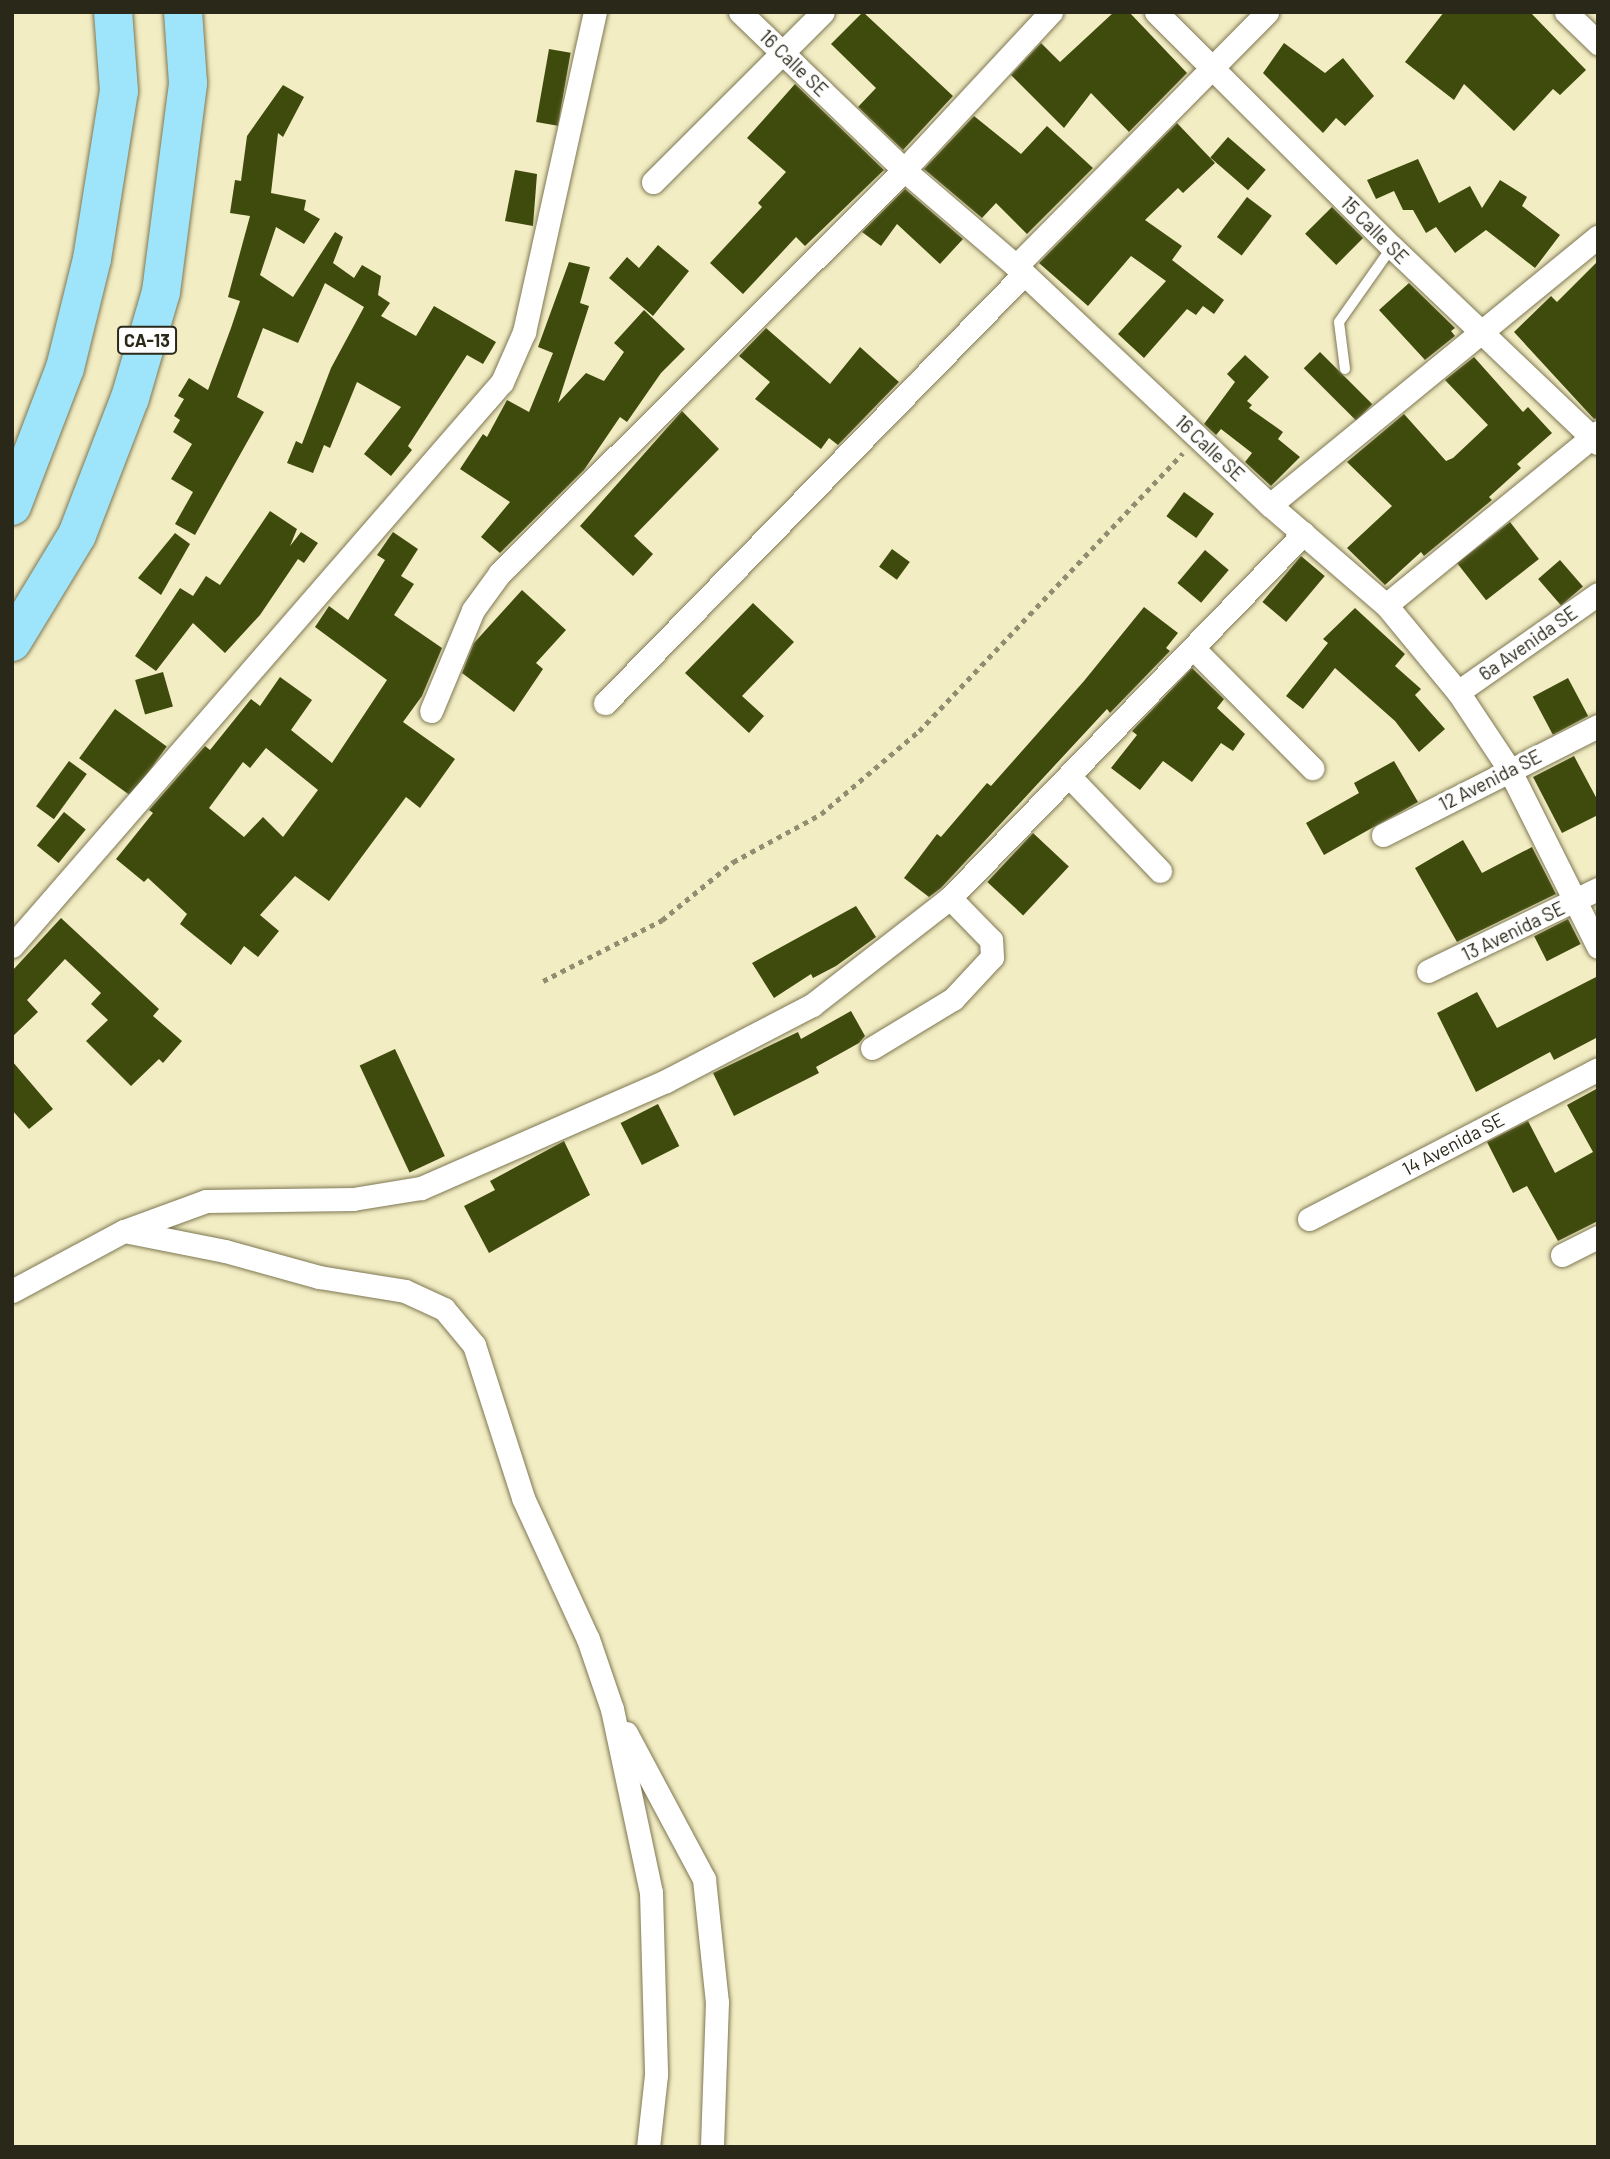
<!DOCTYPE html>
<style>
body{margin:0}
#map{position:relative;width:1610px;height:2159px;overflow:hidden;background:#f3edc4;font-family:Barlow,sans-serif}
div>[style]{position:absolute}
.building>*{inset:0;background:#3f4b0d;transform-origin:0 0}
.path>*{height:4.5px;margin-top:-2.25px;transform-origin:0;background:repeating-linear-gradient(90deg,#918d71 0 5px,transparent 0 10px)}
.roads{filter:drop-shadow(0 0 2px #7e7853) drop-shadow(0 0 2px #7e7853)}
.service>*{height:10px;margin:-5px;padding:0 5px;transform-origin:5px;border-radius:5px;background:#fff}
.minor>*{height:23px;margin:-11.5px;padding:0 11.5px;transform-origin:11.5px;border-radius:11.5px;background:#fff}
.trunk>*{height:38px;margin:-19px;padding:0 19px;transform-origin:19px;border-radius:19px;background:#9ee4fa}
span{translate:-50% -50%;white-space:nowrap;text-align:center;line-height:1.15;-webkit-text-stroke:7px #fff;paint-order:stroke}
.shield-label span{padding:2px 5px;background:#fff;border:2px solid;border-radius:5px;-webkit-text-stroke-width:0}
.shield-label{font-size:18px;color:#2a2819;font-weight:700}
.street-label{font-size:19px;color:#2a2819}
.frame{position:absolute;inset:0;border:14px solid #2a2819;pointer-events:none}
</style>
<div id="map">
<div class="building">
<div style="clip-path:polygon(863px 12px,953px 96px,903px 150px,858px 107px,876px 88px,831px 44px)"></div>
<div style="clip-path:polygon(1114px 12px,1129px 12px,1187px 73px,1129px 132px,1091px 93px,1064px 128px,1011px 75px,1041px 43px,1060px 62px)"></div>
<div style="clip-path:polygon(1444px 12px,1530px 12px,1586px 70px,1560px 95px,1553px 89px,1514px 131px,1464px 84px,1454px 100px,1405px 62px)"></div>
<div style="clip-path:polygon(1284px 43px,1325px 73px,1343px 58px,1374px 96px,1345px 126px,1336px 118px,1323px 133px,1263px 73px)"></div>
<div style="left:549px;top:49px;width:22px;height:74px;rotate:10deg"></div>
<div style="clip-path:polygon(795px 84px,884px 170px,805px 246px,796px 237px,743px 294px,710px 263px,762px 207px,758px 203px,786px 172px,747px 138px)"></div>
<div style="clip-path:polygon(283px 85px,304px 97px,283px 137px,278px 133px,271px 193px,306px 200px,304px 210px,320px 219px,304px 244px,276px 227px,260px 275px,293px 297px,335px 232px,343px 237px,333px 263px,354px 278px,362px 265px,381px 276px,378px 295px,390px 303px,381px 316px,416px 336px,434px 306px,496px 342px,483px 364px,467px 355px,408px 446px,412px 450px,391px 476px,364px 454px,401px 407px,357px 382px,330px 448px,324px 445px,313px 473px,287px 463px,296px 441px,302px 444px,331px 368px,364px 307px,325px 283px,298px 343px,263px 328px,237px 397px,264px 412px,195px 535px,175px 524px,193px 492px,171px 479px,192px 444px,173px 432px,180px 420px,174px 416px,184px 399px,178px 396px,189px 378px,208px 390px,231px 328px,240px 301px,228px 297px,250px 216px,230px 213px,235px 180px,241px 181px,247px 136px)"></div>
<div style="clip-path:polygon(974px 116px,1021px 154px,1047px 126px,1093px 168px,1027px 234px,996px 203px,982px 218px,924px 169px)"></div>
<div style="clip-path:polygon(1177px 123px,1215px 163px,1183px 193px,1178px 188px,1145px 220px,1182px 246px,1172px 260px,1224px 300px,1214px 314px,1203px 306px,1196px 315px,1187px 309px,1144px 358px,1118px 334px,1166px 281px,1131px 256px,1088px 306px,1039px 263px)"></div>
<div style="left:1228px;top:137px;width:50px;height:27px;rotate:41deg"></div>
<div style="clip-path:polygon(1418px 159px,1439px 203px,1470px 186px,1482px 208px,1500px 180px,1527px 197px,1522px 206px,1560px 235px,1535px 268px,1486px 230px,1455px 253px,1436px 227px,1426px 233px,1413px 210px,1403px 210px,1394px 191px,1376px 199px,1367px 180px)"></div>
<div style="clip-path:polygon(515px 170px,537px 174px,533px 226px,505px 221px)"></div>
<div style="clip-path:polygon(905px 189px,963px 239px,940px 264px,897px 224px,881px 246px,862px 232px)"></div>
<div style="left:1247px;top:197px;width:31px;height:50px;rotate:37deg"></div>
<div style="left:1332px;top:207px;width:44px;height:38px;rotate:45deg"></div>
<div style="clip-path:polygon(658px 245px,689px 271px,653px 316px,609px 278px,627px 257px,639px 268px)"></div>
<div style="clip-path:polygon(1598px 261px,1598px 418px,1594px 419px,1514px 332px,1551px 296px,1557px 302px)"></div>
<div style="clip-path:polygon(569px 262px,590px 267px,580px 303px,589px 306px,558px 403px,586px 373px,604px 381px,624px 352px,614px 343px,644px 310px,685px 349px,661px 373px,627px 422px,620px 417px,584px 470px,500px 553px,481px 537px,510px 502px,460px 469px,483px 434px,487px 437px,507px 400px,529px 412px,553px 353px,538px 347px)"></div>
<div style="clip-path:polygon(1409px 283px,1455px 328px,1451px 331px,1455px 336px,1425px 360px,1379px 310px)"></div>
<div style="clip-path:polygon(766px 328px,830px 384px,860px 347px,899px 382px,838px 445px,829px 438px,821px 449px,755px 399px,770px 382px,739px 356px)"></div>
<div style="left:1320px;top:352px;width:74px;height:23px;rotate:45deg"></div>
<div style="clip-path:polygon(1245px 355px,1269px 377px,1247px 401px,1252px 405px,1249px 408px,1283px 432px,1278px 439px,1300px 457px,1271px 486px,1245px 462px,1252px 453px,1221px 429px,1216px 435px,1204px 424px,1235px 382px,1227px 374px)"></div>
<div style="clip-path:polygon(1474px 357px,1523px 412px,1528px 407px,1552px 433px,1517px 464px,1521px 468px,1489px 497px,1492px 500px,1424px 556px,1421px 552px,1385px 585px,1347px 548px,1392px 506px,1347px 462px,1404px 414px,1446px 461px,1453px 458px,1488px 425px,1445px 380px)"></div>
<div style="clip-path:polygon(682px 411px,719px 449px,634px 536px,653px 554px,633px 576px,580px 526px)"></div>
<div style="left:1184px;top:492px;width:37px;height:30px;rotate:36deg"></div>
<div style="clip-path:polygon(270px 511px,297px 529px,290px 546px,301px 532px,318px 543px,304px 563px,298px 559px,260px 615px,225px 653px,193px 623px,156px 671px,135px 656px,180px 588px,193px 596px,206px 576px,220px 585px)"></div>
<div style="left:1510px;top:522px;width:47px;height:67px;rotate:52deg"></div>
<div style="clip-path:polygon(evenodd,393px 532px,418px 549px,401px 576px,414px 584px,394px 615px,442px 648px,422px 696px,403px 722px,455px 759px,420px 808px,406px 797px,329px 901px,295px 876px,260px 915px,279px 931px,258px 957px,244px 946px,231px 965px,180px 924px,187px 914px,148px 878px,144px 882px,116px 859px,153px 813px,149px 810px,205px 746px,210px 750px,251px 699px,260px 706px,280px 677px,312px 700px,291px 730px,332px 763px,387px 680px,315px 627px,329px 606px,348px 620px,385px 560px,377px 555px,393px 532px,266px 748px,318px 790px,283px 837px,263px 817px,244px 837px,209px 808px,243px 762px,250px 768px,266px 748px)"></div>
<div style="clip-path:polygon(175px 533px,190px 544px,161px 595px,138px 578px)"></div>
<div style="left:892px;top:549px;width:22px;height:22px;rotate:36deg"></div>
<div style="left:1205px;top:550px;width:31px;height:43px;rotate:40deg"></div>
<div style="left:1301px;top:556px;width:31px;height:60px;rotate:40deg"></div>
<div style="left:1560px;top:560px;width:35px;height:29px;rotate:49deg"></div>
<div style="clip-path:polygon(522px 590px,566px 630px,536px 663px,543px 669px,514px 712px,462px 673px,474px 643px)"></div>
<div style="clip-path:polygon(753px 603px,794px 642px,742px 696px,764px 716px,749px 733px,685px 673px)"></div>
<div style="clip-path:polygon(1144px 607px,1178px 633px,1166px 648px,1170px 651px,1110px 713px,1107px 709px,941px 888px,929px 897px,904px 878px,937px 834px,941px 837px,987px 783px,991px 786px,1084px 681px)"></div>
<div style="clip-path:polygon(1355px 608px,1405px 654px,1395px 666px,1421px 689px,1415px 695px,1445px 729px,1419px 752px,1395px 721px,1335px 668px,1303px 709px,1286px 696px,1328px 643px,1323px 639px)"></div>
<div style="clip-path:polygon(1192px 668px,1224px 699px,1217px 708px,1245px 734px,1233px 751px,1221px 743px,1192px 782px,1163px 761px,1140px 790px,1111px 768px,1137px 735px,1132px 731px)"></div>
<div style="left:163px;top:672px;width:36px;height:29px;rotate:74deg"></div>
<div style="left:1568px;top:678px;width:43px;height:40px;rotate:62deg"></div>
<div style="left:115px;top:709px;width:64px;height:61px;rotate:36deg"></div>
<div style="clip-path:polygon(1574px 756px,1598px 801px,1598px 815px,1562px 833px,1533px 777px)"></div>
<div style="left:69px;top:761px;width:22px;height:56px;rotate:36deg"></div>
<div style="clip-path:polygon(1394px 761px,1418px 802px,1324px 855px,1306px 823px,1359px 793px,1354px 783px)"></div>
<div style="left:64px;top:812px;width:28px;height:43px;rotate:39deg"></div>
<div style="left:1033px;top:833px;width:49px;height:67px;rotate:43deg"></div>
<div style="clip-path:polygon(1463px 840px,1482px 873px,1532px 847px,1556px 894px,1457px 942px,1415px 868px)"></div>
<div style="clip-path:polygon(856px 906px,876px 937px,836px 966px,813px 978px,811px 974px,774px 998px,752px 963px)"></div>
<div style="clip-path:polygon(61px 918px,159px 1009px,153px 1016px,182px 1041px,163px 1063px,159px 1059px,131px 1086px,86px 1041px,108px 1020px,91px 1004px,101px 993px,65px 959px,27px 1000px,38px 1012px,12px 1037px,12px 971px)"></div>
<div style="left:1568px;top:919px;width:28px;height:38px;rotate:63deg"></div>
<div style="clip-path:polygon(1598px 976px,1598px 1037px,1554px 1060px,1550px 1052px,1476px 1092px,1437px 1013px,1477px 992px,1497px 1028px)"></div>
<div style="clip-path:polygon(851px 1011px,865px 1036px,859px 1043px,816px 1067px,819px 1073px,734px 1116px,713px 1073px,798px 1032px,801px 1039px)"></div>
<div style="left:395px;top:1049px;width:118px;height:39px;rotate:65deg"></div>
<div style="clip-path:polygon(12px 1061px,53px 1109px,29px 1129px,12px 1110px)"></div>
<div style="clip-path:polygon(1598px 1088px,1598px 1221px,1558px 1241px,1527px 1186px,1513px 1193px,1487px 1142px,1528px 1121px,1555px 1173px,1593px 1152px,1567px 1105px)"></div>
<div style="left:658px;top:1104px;width:47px;height:42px;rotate:63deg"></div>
<div style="clip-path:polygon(564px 1141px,590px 1195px,489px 1253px,464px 1206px,495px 1190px,490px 1181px)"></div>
</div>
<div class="path">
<div style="left:543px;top:981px;width:134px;rotate:-27.1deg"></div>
<div style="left:662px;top:920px;width:92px;rotate:-39.2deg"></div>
<div style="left:733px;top:862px;width:100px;rotate:-28.6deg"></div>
<div style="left:821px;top:814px;width:128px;rotate:-40.3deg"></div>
<div style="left:919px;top:731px;width:383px;rotate:-46.5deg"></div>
</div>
<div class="roads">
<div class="service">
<div style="left:1345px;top:369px;width:47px;rotate:-97.3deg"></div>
<div style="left:1339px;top:322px;width:92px;rotate:-54.8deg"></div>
</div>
<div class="minor">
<div style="left:740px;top:12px;width:228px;rotate:43.9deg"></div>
<div style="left:904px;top:170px;width:148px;rotate:40.6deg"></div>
<div style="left:1016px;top:266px;width:349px;rotate:43.3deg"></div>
<div style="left:1270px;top:505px;width:153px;rotate:40.8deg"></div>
<div style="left:1386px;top:605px;width:113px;rotate:50.4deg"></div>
<div style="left:1458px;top:692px;width:92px;rotate:56.5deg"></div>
<div style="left:1509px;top:769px;width:199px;rotate:63.4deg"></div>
<div style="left:1156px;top:12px;width:333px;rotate:44.9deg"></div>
<div style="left:1392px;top:247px;width:284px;rotate:43.6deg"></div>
<div style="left:1566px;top:12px;width:45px;rotate:44.1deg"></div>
<div style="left:653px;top:182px;width:240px;rotate:-45deg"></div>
<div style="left:1016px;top:266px;width:357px;rotate:-45.3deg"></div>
<div style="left:1270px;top:505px;width:424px;rotate:-39.3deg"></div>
<div style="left:1386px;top:605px;width:274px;rotate:-39.2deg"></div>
<div style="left:1194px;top:649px;width:168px;rotate:45.2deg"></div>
<div style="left:1458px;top:692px;width:171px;rotate:-35deg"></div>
<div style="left:605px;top:703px;width:600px;rotate:-45.68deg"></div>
<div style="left:431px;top:711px;width:109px;rotate:-67.4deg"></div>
<div style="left:473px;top:610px;width:46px;rotate:-53.9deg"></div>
<div style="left:500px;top:573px;width:571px;rotate:-44.93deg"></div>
<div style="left:904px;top:170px;width:216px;rotate:-47.1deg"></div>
<div style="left:1070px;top:777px;width:130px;rotate:46.2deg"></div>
<div style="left:1383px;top:835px;width:241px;rotate:-26.9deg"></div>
<div style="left:12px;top:946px;width:747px;rotate:-49.02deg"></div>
<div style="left:502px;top:382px;width:55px;rotate:-66.3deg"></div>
<div style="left:524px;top:332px;width:328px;rotate:-77.5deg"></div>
<div style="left:1428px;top:971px;width:189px;rotate:-25.8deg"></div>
<div style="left:872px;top:1048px;width:95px;rotate:-31.2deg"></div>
<div style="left:953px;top:999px;width:57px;rotate:-47.1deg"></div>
<div style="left:992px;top:957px;width:17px;rotate:-93deg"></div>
<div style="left:991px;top:940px;width:59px;rotate:-134.3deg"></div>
<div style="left:1309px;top:1219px;width:326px;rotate:-27.4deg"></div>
<div style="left:124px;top:1231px;width:103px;rotate:11.2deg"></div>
<div style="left:225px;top:1251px;width:98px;rotate:15.5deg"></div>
<div style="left:319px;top:1277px;width:87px;rotate:9.2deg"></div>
<div style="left:405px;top:1291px;width:43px;rotate:24.8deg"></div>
<div style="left:444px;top:1309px;width:47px;rotate:50.2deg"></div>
<div style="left:474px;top:1345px;width:161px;rotate:72.2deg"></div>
<div style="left:523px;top:1498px;width:155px;rotate:65.3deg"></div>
<div style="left:588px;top:1639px;width:74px;rotate:71.1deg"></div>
<div style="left:612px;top:1709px;width:187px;rotate:78deg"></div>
<div style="left:651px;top:1892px;width:183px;rotate:88.4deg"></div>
<div style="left:656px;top:2075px;width:72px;rotate:96.3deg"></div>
<div style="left:1562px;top:1255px;width:40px;rotate:-26.6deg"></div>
<div style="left:12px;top:1291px;width:127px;rotate:-28.2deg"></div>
<div style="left:124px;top:1231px;width:87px;rotate:-20.1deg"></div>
<div style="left:206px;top:1201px;width:147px;rotate:-0.8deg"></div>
<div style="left:353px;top:1199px;width:69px;rotate:-9.2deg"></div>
<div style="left:421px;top:1188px;width:267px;rotate:-23.6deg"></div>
<div style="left:666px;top:1081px;width:165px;rotate:-27.5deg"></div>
<div style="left:812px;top:1005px;width:175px;rotate:-37.8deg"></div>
<div style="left:950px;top:898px;width:508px;rotate:-45.88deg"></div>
<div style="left:626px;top:1733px;width:166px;rotate:61.9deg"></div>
<div style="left:704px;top:1879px;width:124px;rotate:84deg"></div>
<div style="left:717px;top:2002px;width:145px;rotate:92deg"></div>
</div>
<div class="trunk">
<div style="left:12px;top:506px;width:148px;rotate:-69deg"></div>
<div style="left:65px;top:368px;width:112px;rotate:-76.1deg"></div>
<div style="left:92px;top:259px;width:170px;rotate:-80.9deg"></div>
<div style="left:119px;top:91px;width:79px;rotate:-94.3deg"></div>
<div style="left:12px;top:642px;width:125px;rotate:-58.7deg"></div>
<div style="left:77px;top:535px;width:147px;rotate:-68.9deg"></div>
<div style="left:130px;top:398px;width:110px;rotate:-73.7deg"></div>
<div style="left:161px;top:292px;width:211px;rotate:-82.6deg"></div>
<div style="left:188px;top:83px;width:71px;rotate:-94deg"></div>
</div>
</div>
<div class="shield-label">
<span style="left:147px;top:340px">CA-13</span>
</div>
<div class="street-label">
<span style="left:794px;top:63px;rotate:44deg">16 Calle SE</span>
<span style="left:1375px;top:230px;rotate:45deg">15 Calle SE</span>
<span style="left:1210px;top:448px;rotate:43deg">16 Calle SE</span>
<span style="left:1528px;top:643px;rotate:-35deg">6a Avenida SE</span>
<span style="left:1490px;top:780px;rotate:-27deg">12 Avenida SE</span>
<span style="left:1513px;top:931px;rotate:-26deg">13 Avenida SE</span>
<span style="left:1453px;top:1144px;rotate:-28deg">14 Avenida SE</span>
</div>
<div class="frame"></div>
</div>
